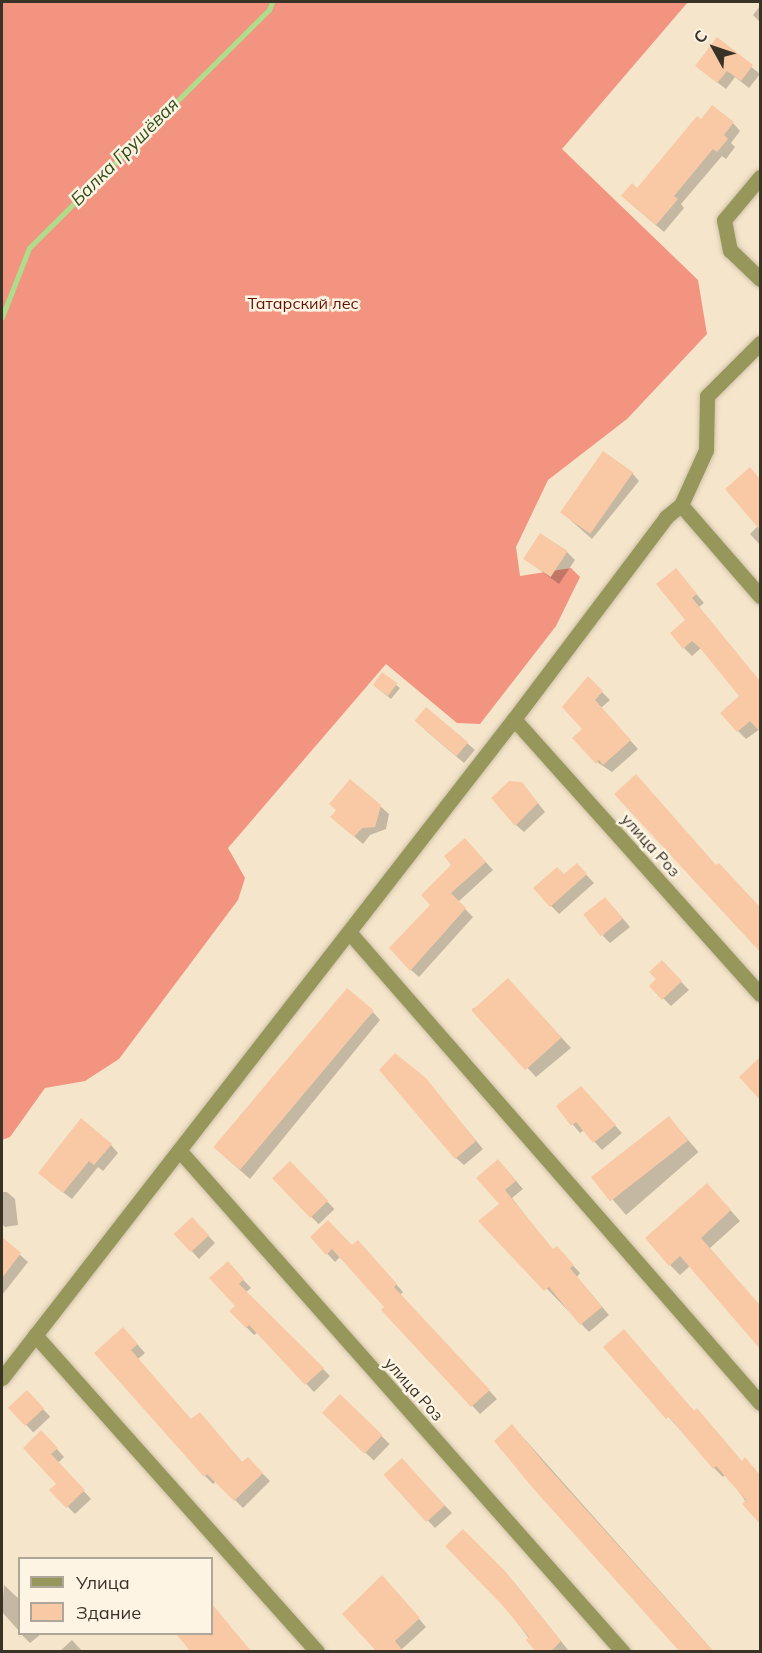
<!DOCTYPE html>
<meta charset="utf-8">
<style>
body{margin:0}
#map{position:relative;width:762px;height:1653px;overflow:hidden;background:#f5e6cb;font-family:Mulish,sans-serif}
div>[style]{position:absolute}
.forest>*{inset:0;background:#f39480}
.shadow>*{inset:0;background:#0003;transform-origin:0 0}
.stream>*{height:5px;margin:-2.5px;padding:0 2.5px;transform-origin:2.5px;border-radius:2.5px;background:#aede8c}
.building>*{inset:0;background:#f9c9a6;transform-origin:0 0}
.roads{filter:drop-shadow(0 0 2px #cfc2aa) drop-shadow(0 0 2px #cfc2aa)}
.minor>*{height:15px;margin:-7.5px;padding:0 7.5px;transform-origin:7.5px;border-radius:7.5px;background:#98975b}
span{translate:-50% -50%;white-space:nowrap;text-align:center;line-height:1.15;-webkit-text-stroke:5px #fdf4e4;paint-order:stroke}
.park-label{font-size:16px;color:#651002}
.street-label{font-size:16px;color:#383227}
.water-label{font-size:18px;color:#2f4d15;font-style:italic}
.frame{position:absolute;inset:0;border:3px solid #383227;pointer-events:none}
.legend{position:absolute;left:18px;top:1557px;width:195px;height:78px;box-sizing:border-box;background:#fdf4e4;border:2px solid #aea698;margin:0;padding:8px 10px;list-style:none;font-size:18px;color:#383227}
.legend li{display:flex;align-items:center;gap:12px;height:30px}
.legend b{width:30px;border:2px solid #aea698}
.north{position:absolute;left:684px;top:18px;width:60px;height:60px;-webkit-text-stroke:4px #fdf4e4;paint-order:stroke;rotate:310deg;font-size:16px;font-weight:700;line-height:24px;text-align:center;color:#383227}
.north::after{content:'';display:block;margin:auto;width:21px;height:27px;background:#383227;clip-path:polygon(50% 0,100% 100%,50% 72%,0 100%)}
</style>
<div id="map">
<div class="forest">
<div style="clip-path:polygon(2px 2px,688px 2px,562px 149px,698px 280px,707px 334px,627px 419px,548px 480px,516px 547px,520px 576px,571px 568px,580px 577px,556px 626px,480px 724px,457px 723px,386px 664px,228px 848px,245px 878px,238px 900px,119px 1059px,85px 1081px,45px 1088px,10px 1137px,2px 1140px)"></div>
</div>
<div class="shadow">
<div style="clip-path:polygon(760px 6px,760px 22px,753px 15px)"></div>
<div style="clip-path:polygon(717px 39px,760px 74px,749px 88px,735px 77px,726px 89px,705px 73px)"></div>
<div style="clip-path:polygon(701px 121px,733px 123px,740px 131px,731px 143px,735px 147px,726px 159px,722px 156px,681px 204px,684px 208px,664px 232px,631px 204px,638px 190px)"></div>
<div style="clip-path:polygon(750px 469px,760px 480px,760px 545px,750px 534px,759px 525px)"></div>
<div style="clip-path:polygon(632px 473px,639px 481px,592px 539px,567px 517px)"></div>
<div style="clip-path:polygon(567px 552px,575px 560px,559px 584px,525px 559px)"></div>
<div style="clip-path:polygon(676px 570px,704px 603px,699px 607px,760px 682px,760px 729px,746px 739px,738px 731px,741px 696px,701px 648px,692px 656px,684px 648px,687px 620px)"></div>
<div style="clip-path:polygon(382px 674px,400px 688px,391px 699px,377px 688px)"></div>
<div style="clip-path:polygon(588px 678px,610px 700px,601px 708px,638px 749px,612px 772px,597px 762px,584px 729px)"></div>
<div style="clip-path:polygon(424px 729px,467px 743px,475px 750px,464px 763px)"></div>
<div style="clip-path:polygon(529px 792px,545px 812px,524px 832px,516px 825px)"></div>
<div style="clip-path:polygon(380px 806px,389px 814px,386px 829px,370px 835px,363px 844px,340px 824px)"></div>
<div style="clip-path:polygon(473px 848px,493px 870px,458px 902px,473px 917px,419px 977px,411px 970px,432px 905px)"></div>
<div style="clip-path:polygon(577px 865px,594px 883px,559px 914px,535px 889px,564px 876px)"></div>
<div style="clip-path:polygon(719px 865px,760px 909px,760px 950px,759px 948px)"></div>
<div style="clip-path:polygon(613px 907px,630px 927px,610px 943px,603px 936px)"></div>
<div style="clip-path:polygon(662px 962px,689px 990px,671px 1006px,651px 986px,658px 980px)"></div>
<div style="clip-path:polygon(518px 990px,571px 1048px,536px 1077px,472px 1009px)"></div>
<div style="clip-path:polygon(373px 1012px,380px 1020px,250px 1179px,225px 1157px)"></div>
<div style="clip-path:polygon(760px 1059px,760px 1097px,741px 1077px)"></div>
<div style="clip-path:polygon(425px 1079px,483px 1149px,464px 1165px,456px 1158px)"></div>
<div style="clip-path:polygon(588px 1096px,622px 1133px,602px 1150px,584px 1130px,580px 1133px,558px 1107px)"></div>
<div style="left:669px;top:1118px;width:45px;height:96px;rotate:49deg"></div>
<div style="clip-path:polygon(111px 1145px,118px 1153px,103px 1171px,98px 1167px,72px 1199px,48px 1181px)"></div>
<div style="left:290px;top:1163px;width:64px;height:22px;rotate:46deg"></div>
<div style="clip-path:polygon(506px 1169px,523px 1189px,512px 1198px,553px 1251px,564px 1256px,580px 1273px,577px 1277px,609px 1315px,589px 1332px,481px 1221px,501px 1204px)"></div>
<div style="clip-path:polygon(2px 1192px,7px 1192px,15px 1199px,18px 1225px,5px 1227px,2px 1224px)"></div>
<div style="clip-path:polygon(717px 1195px,740px 1221px,710px 1248px,760px 1308px,760px 1348px,690px 1266px,680px 1275px,670px 1265px)"></div>
<div style="clip-path:polygon(200px 1227px,215px 1243px,199px 1259px,176px 1234px)"></div>
<div style="clip-path:polygon(312px 1237px,366px 1250px,403px 1292px,400px 1295px,497px 1399px,480px 1414px,383px 1310px,386px 1307px,341px 1256px,335px 1262px)"></div>
<div style="clip-path:polygon(2px 1239px,28px 1262px,2px 1295px)"></div>
<div style="clip-path:polygon(235px 1271px,251px 1288px,246px 1292px,330px 1376px,314px 1392px,258px 1332px,254px 1335px,231px 1311px,237px 1306px)"></div>
<div style="clip-path:polygon(131px 1337px,145px 1353px,138px 1359px,192px 1421px,200px 1414px,243px 1463px,248px 1459px,270px 1481px,243px 1508px,216px 1481px,213px 1484px,205px 1476px,96px 1353px)"></div>
<div style="clip-path:polygon(606px 1347px,678px 1394px,742px 1462px,754px 1468px,760px 1476px,760px 1521px,726px 1474px,723px 1477px,714px 1468px)"></div>
<div style="left:27px;top:1392px;width:34px;height:23px;rotate:47deg"></div>
<div style="left:340px;top:1396px;width:69px;height:23px;rotate:44deg"></div>
<div style="clip-path:polygon(512px 1426px,520px 1434px,714px 1652px,682px 1652px)"></div>
<div style="clip-path:polygon(49px 1440px,64px 1457px,58px 1463px,91px 1499px,75px 1514px,51px 1490px,58px 1484px,25px 1448px)"></div>
<div style="clip-path:polygon(409px 1468px,452px 1513px,435px 1528px,385px 1475px)"></div>
<div style="clip-path:polygon(513px 1581px,568px 1650px,566px 1652px,539px 1652px,504px 1605px)"></div>
<div style="clip-path:polygon(4px 1585px,20px 1600px,20px 1632px,2px 1612px)"></div>
<div style="clip-path:polygon(390px 1585px,426px 1627px,402px 1649px,379px 1652px)"></div>
<div style="clip-path:polygon(212px 1606px,218px 1612px,251px 1652px,193px 1652px,178px 1634px,212px 1634px)"></div>
<div style="clip-path:polygon(21px 1634px,41px 1634px,30px 1643px)"></div>
<div style="clip-path:polygon(72px 1640px,83px 1652px,59px 1652px)"></div>
</div>
<div class="stream">
<div style="left:2px;top:317px;width:74px;rotate:-68.6deg"></div>
<div style="left:29px;top:248px;width:338px;rotate:-44.8deg"></div>
<div style="left:269px;top:10px;width:9px;rotate:-69deg"></div>
</div>
<div class="building">
<div style="clip-path:polygon(717px 37px,753px 65px,741px 81px,727px 71px,717px 83px,695px 66px)"></div>
<div style="clip-path:polygon(712px 105px,734px 122px,724px 135px,728px 139px,717px 152px,713px 149px,674px 196px,678px 199px,656px 225px,621px 196px,632px 183px,637px 188px,697px 116px,701px 119px)"></div>
<div style="left:603px;top:451px;width:37px;height:75px;rotate:35deg"></div>
<div style="clip-path:polygon(750px 467px,760px 479px,760px 530px,725px 489px)"></div>
<div style="left:540px;top:533px;width:33px;height:31px;rotate:33deg"></div>
<div style="clip-path:polygon(676px 568px,697px 594px,692px 598px,760px 681px,760px 732px,750px 721px,737px 732px,720px 713px,739px 696px,699px 647px,692px 641px,683px 649px,670px 633px,685px 620px,656px 584px)"></div>
<div style="left:382px;top:672px;width:19px;height:16px;rotate:36deg"></div>
<div style="clip-path:polygon(588px 676px,603px 691px,595px 700px,631px 740px,603px 765px,599px 760px,596px 764px,572px 738px,582px 729px,562px 707px)"></div>
<div style="left:426px;top:707px;width:55px;height:18px;rotate:40deg"></div>
<div style="clip-path:polygon(636px 774px,716px 865px,719px 863px,760px 907px,760px 952px,614px 794px)"></div>
<div style="clip-path:polygon(350px 779px,381px 805px,375px 827px,362px 828px,354px 837px,330px 817px,336px 810px,329px 804px)"></div>
<div style="clip-path:polygon(509px 781px,522px 782px,538px 803px,515px 826px,491px 798px)"></div>
<div style="clip-path:polygon(465px 838px,486px 862px,451px 893px,466px 908px,410px 971px,389px 948px,430px 905px,421px 895px,451px 865px,444px 856px)"></div>
<div style="clip-path:polygon(577px 863px,587px 874px,550px 907px,533px 888px,557px 867px,564px 874px)"></div>
<div style="left:605px;top:897px;width:28px;height:28px;rotate:51deg"></div>
<div style="clip-path:polygon(662px 960px,682px 981px,662px 1000px,649px 986px,656px 979px,649px 972px)"></div>
<div style="left:508px;top:978px;width:80px;height:49px;rotate:48deg"></div>
<div style="left:347px;top:988px;width:35px;height:208px;rotate:40deg"></div>
<div style="clip-path:polygon(395px 1053px,426px 1078px,476px 1141px,455px 1159px,379px 1070px)"></div>
<div style="clip-path:polygon(760px 1057px,760px 1100px,739px 1077px)"></div>
<div style="clip-path:polygon(581px 1086px,616px 1125px,593px 1143px,576px 1122px,571px 1126px,556px 1106px)"></div>
<div style="left:669px;top:1116px;width:31px;height:99px;rotate:52deg"></div>
<div style="clip-path:polygon(81px 1118px,112px 1144px,94px 1165px,89px 1161px,63px 1193px,38px 1173px)"></div>
<div style="clip-path:polygon(498px 1159px,516px 1181px,505px 1190px,553px 1249px,557px 1246px,574px 1265px,570px 1268px,602px 1307px,580px 1325px,549px 1287px,544px 1291px,478px 1221px,499px 1204px,476px 1178px)"></div>
<div style="left:290px;top:1161px;width:55px;height:25px;rotate:46deg"></div>
<div style="clip-path:polygon(707px 1183px,731px 1210px,701px 1238px,760px 1305px,760px 1349px,680px 1256px,669px 1266px,645px 1238px)"></div>
<div style="left:192px;top:1217px;width:25px;height:25px;rotate:47deg"></div>
<div style="clip-path:polygon(328px 1220px,352px 1245px,358px 1240px,397px 1284px,394px 1287px,490px 1390px,471px 1407px,381px 1310px,384px 1307px,332px 1249px,326px 1255px,310px 1237px)"></div>
<div style="clip-path:polygon(2px 1237px,21px 1253px,2px 1278px)"></div>
<div style="clip-path:polygon(228px 1261px,244px 1279px,239px 1284px,324px 1368px,305px 1385px,249px 1325px,246px 1328px,229px 1311px,235px 1306px,209px 1278px)"></div>
<div style="clip-path:polygon(123px 1327px,138px 1344px,131px 1350px,191px 1419px,200px 1412px,242px 1462px,248px 1457px,263px 1473px,234px 1501px,207px 1474px,204px 1477px,94px 1353px)"></div>
<div style="clip-path:polygon(624px 1329px,694px 1411px,697px 1408px,742px 1461px,745px 1457px,760px 1475px,760px 1524px,742px 1504px,746px 1500px,716px 1466px,713px 1469px,669px 1417px,666px 1419px,603px 1347px)"></div>
<div style="left:27px;top:1390px;width:25px;height:26px;rotate:47deg"></div>
<div style="left:340px;top:1394px;width:59px;height:26px;rotate:44deg"></div>
<div style="clip-path:polygon(512px 1424px,545px 1464px,714px 1652px,680px 1652px,531px 1486px,494px 1441px)"></div>
<div style="clip-path:polygon(41px 1430px,58px 1448px,51px 1454px,85px 1490px,66px 1508px,49px 1490px,56px 1484px,23px 1448px)"></div>
<div style="left:402px;top:1458px;width:64px;height:25px;rotate:48deg"></div>
<div style="clip-path:polygon(463px 1529px,505px 1571px,561px 1641px,550px 1652px,536px 1652px,526px 1640px,529px 1637px,503px 1606px,445px 1546px)"></div>
<div style="clip-path:polygon(382px 1575px,420px 1618px,395px 1641px,404px 1652px,377px 1652px,342px 1614px)"></div>
<div style="clip-path:polygon(212px 1604px,231px 1627px,252px 1652px,191px 1652px,176px 1634px,212px 1634px)"></div>
</div>
<div class="roads">
<div class="minor">
<div style="left:760px;top:177px;width:56px;rotate:129.9deg"></div>
<div style="left:724px;top:220px;width:31px;rotate:79deg"></div>
<div style="left:730px;top:250px;width:42px;rotate:44deg"></div>
<div style="left:681px;top:505px;width:121px;rotate:49deg"></div>
<div style="left:514px;top:719px;width:369px;rotate:48.2deg"></div>
<div style="left:349px;top:932px;width:625px;rotate:48.89deg"></div>
<div style="left:179px;top:1150px;width:670px;rotate:48.51deg"></div>
<div style="left:35px;top:1335px;width:424px;rotate:48.3deg"></div>
<div style="left:2px;top:1378px;width:835px;rotate:-52.16deg"></div>
<div style="left:514px;top:719px;width:253px;rotate:-53deg"></div>
<div style="left:666px;top:517px;width:19px;rotate:-39deg"></div>
<div style="left:681px;top:505px;width:60px;rotate:-65.6deg"></div>
<div style="left:706px;top:450px;width:54px;rotate:-88.9deg"></div>
<div style="left:707px;top:396px;width:75px;rotate:-45deg"></div>
</div>
</div>
<div class="park-label">
<span style="left:303px;top:303px">Татарский лес</span>
</div>
<div class="street-label">
<span style="left:651px;top:845px;rotate:48deg">улица Роз</span>
<span style="left:414px;top:1389px;rotate:48deg">улица Роз</span>
</div>
<div class="water-label">
<span style="left:125px;top:152px;rotate:-45deg">Балка Грушёвая</span>
</div>
<div class="frame"></div>
<ul class="legend">
<li><b style="height:8px;background:#98975b"></b>Улица</li>
<li><b style="height:16px;background:#f9c9a6"></b>Здание</li>
</ul>
<div class="north">С</div>
</div>
